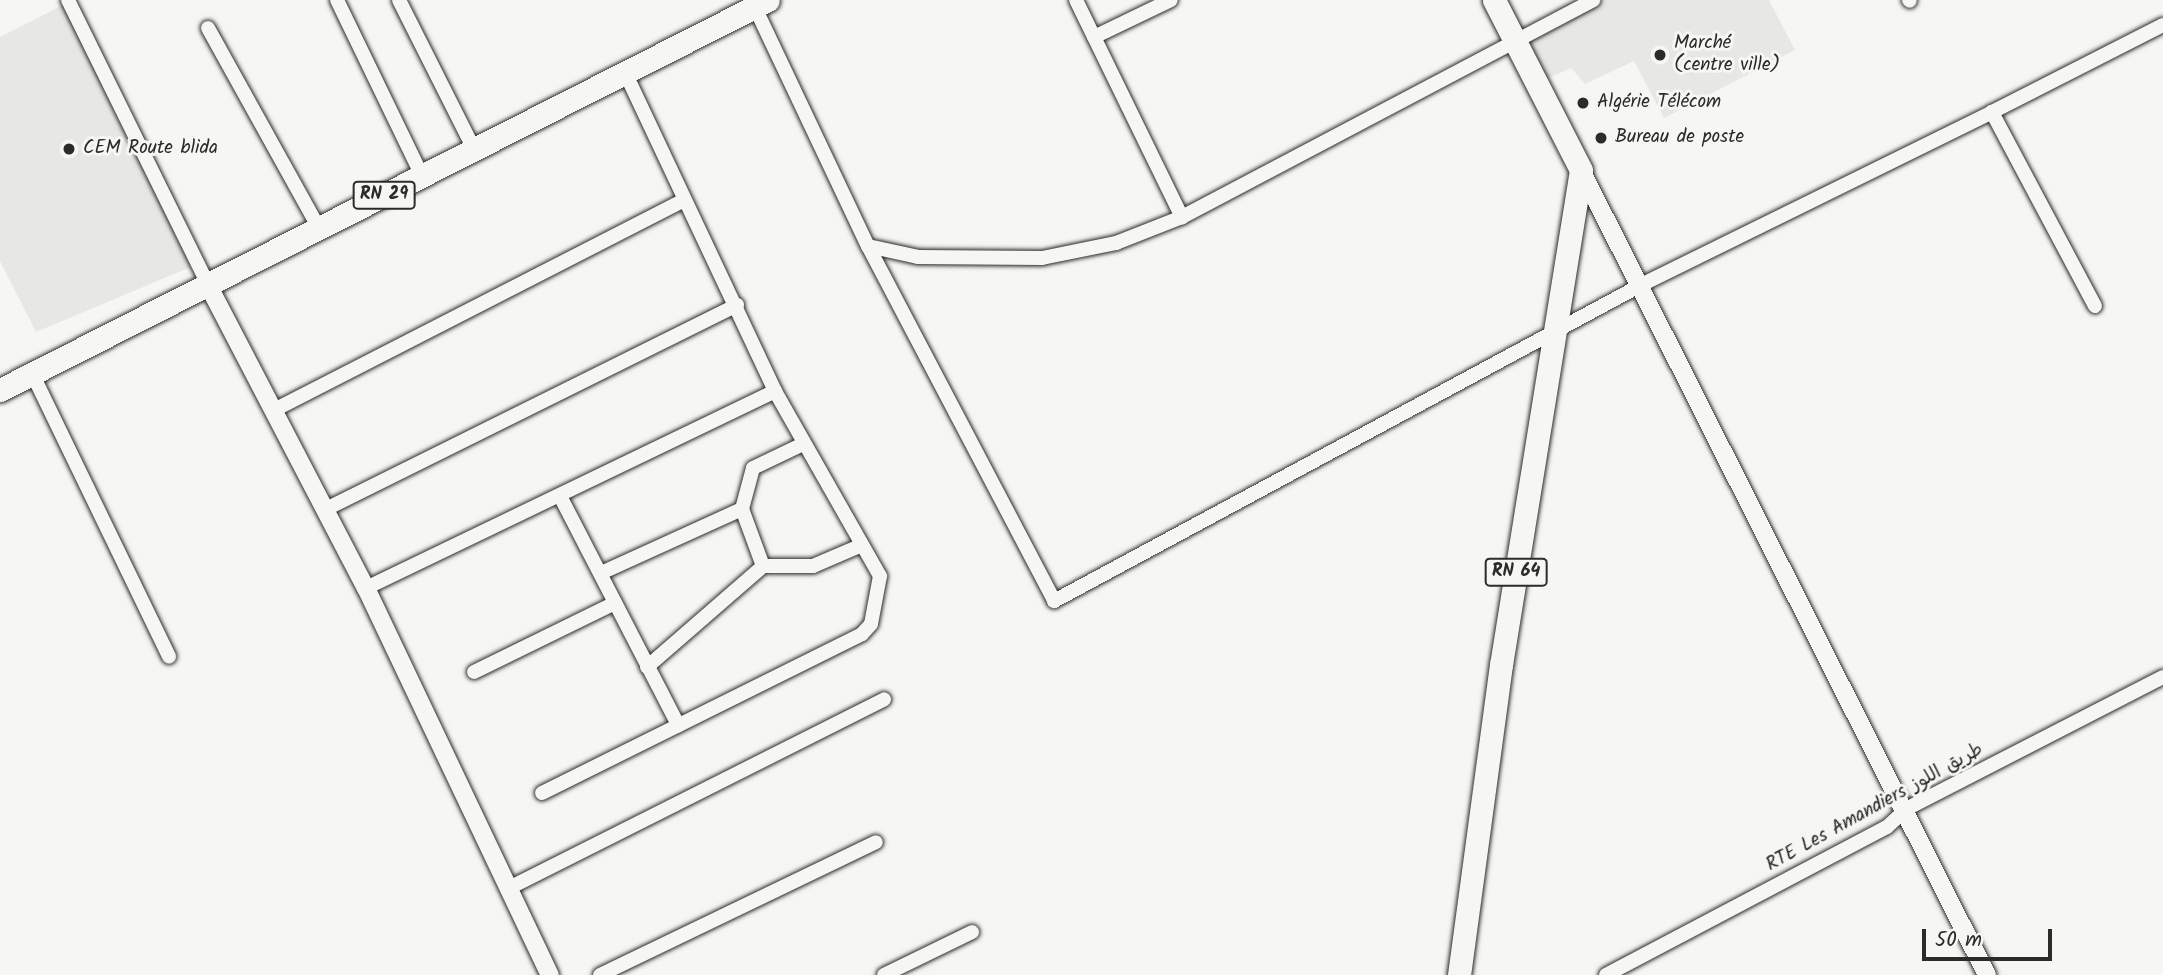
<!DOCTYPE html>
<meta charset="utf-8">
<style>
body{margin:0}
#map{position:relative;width:2163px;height:975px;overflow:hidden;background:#f6f6f2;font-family:Kalam,"Playpen Sans Arabic",sans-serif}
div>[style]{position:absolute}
.built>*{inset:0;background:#e7e7e3}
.roads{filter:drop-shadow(0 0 2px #2b2b2b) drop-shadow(0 0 2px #2b2b2b)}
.minor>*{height:14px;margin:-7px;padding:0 7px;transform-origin:7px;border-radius:7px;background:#f6f6f2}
.tertiary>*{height:18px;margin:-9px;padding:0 9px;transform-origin:9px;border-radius:9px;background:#f6f6f2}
.primary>*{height:23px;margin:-11.5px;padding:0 11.5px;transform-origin:11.5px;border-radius:11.5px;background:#f6f6f2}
.dots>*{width:19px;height:19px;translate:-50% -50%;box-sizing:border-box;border:4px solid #f6f6f2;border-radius:50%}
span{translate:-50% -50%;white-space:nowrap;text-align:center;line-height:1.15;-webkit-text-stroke:6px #f6f6f2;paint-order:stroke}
.shield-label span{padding:2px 5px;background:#f6f6f2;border:2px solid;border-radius:5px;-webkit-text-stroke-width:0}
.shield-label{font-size:18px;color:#2b2b2b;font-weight:700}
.poi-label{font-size:19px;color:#2b2b2b}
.left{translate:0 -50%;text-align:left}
.street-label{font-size:19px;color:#2b2b2b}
.scale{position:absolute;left:1922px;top:929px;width:130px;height:32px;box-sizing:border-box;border:4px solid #2b2b2b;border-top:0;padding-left:9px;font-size:21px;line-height:24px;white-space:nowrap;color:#2b2b2b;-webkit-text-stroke:5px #f6f6f2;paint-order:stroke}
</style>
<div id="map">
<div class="built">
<div style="clip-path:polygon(1603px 0,1769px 0,1795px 50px,1664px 118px,1634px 61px,1585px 84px,1571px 68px,1546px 79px,1526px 40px)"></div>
<div style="clip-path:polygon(69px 2px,193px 266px,36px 332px,0 261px,0 37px)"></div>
</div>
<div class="roads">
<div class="minor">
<div style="left:68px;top:0;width:315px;rotate:63.8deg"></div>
<div style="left:337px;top:0;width:195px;rotate:64.2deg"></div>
<div style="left:399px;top:0;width:169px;rotate:63.3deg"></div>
<div style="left:1076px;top:0;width:242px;rotate:64deg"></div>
<div style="left:1909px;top:0;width:1px;rotate:45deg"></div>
<div style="left:752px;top:1px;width:271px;rotate:64.7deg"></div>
<div style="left:868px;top:246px;width:401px;rotate:62.3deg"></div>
<div style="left:1054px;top:601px;width:669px;rotate:-28.29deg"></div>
<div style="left:1643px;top:284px;width:389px;rotate:-26.2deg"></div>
<div style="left:208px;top:28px;width:229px;rotate:61deg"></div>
<div style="left:1094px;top:37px;width:85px;rotate:-25.7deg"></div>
<div style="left:868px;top:246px;width:51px;rotate:12.4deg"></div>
<div style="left:918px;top:257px;width:124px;rotate:0.5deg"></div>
<div style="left:1042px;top:258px;width:76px;rotate:-11.5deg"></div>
<div style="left:1116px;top:243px;width:71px;rotate:-21.5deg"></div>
<div style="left:1182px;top:217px;width:465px;rotate:-27.8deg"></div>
<div style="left:2095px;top:306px;width:220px;rotate:-118deg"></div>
<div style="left:1992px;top:112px;width:192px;rotate:-27deg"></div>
<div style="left:32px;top:373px;width:315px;rotate:64.2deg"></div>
<div style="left:274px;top:410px;width:461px;rotate:-27.1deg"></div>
<div style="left:560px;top:496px;width:258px;rotate:62.7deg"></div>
<div style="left:326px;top:509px;width:459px;rotate:-26.4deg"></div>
<div style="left:742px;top:509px;width:42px;rotate:-75deg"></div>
<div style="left:753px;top:468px;width:55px;rotate:-25.6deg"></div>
<div style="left:601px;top:573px;width:155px;rotate:-24.4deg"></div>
<div style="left:742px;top:509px;width:61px;rotate:69.8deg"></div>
<div style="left:763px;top:566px;width:50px"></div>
<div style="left:813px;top:566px;width:53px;rotate:-23.2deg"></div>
<div style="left:366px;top:588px;width:454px;rotate:-25.7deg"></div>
<div style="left:775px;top:391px;width:353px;rotate:-115.2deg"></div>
<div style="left:647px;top:667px;width:154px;rotate:-41deg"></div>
<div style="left:474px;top:672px;width:157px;rotate:-26.1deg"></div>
<div style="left:542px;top:793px;width:357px;rotate:-26.4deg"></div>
<div style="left:862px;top:634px;width:13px;rotate:-48deg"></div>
<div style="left:871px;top:624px;width:49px;rotate:-79.4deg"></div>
<div style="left:880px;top:576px;width:213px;rotate:-119.6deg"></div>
<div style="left:507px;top:889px;width:422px;rotate:-26.7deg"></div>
<div style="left:600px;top:975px;width:306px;rotate:-25.7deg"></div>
<div style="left:884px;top:975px;width:98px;rotate:-26deg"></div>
<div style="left:1606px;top:975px;width:318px;rotate:-27.8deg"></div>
<div style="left:1887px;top:827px;width:26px;rotate:-43deg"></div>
<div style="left:1906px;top:809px;width:289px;rotate:-27.2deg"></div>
</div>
<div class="tertiary">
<div style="left:1581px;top:170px;width:902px;rotate:63.24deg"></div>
<div style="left:207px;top:283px;width:344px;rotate:62.5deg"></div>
<div style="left:366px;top:588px;width:429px;rotate:64.6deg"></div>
</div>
<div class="primary">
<div style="left:0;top:390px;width:861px;rotate:-26.92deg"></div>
<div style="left:1459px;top:975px;width:313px;rotate:-82.3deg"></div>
<div style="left:1501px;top:665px;width:501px;rotate:-80.82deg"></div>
<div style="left:1581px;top:170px;width:191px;rotate:-117.1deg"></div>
</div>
</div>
<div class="dots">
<div style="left:1660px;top:55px;background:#2b2b2b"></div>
<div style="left:1583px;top:103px;background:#2b2b2b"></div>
<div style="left:1601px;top:138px;background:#2b2b2b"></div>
<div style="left:69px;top:149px;background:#2b2b2b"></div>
</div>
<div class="shield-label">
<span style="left:384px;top:195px">RN 29</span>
<span style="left:1516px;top:572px">RN 64</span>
</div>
<div class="poi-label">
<span class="left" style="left:1674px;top:55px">Marché<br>(centre ville)</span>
<span class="left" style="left:1597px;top:103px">Algérie Télécom</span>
<span class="left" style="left:1615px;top:138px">Bureau de poste</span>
<span class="left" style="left:83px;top:149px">CEM Route blida</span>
</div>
<div class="street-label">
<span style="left:1875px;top:808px;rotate:-29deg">RTE Les Amandiers طريق اللوز</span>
</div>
<div class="scale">50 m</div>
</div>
